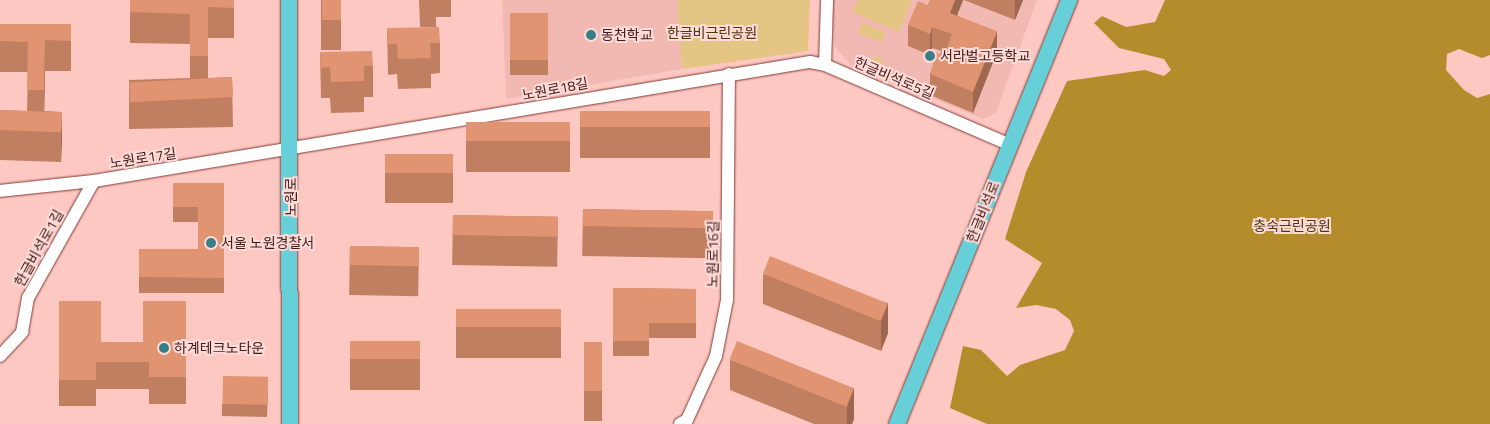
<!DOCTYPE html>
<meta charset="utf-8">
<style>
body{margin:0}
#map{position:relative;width:1490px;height:424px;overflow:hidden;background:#fec8c2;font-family:"Titillium Web","Noto Sans KR",sans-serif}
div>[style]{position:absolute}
.built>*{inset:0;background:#f2b9b3}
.green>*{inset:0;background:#e4c584;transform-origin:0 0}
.round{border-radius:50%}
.forest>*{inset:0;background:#b58c2b}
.roads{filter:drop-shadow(0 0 1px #823834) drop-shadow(0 0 1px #823834)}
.minor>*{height:12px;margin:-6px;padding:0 6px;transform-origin:6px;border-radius:6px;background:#fff}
.major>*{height:16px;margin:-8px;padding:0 8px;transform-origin:8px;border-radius:8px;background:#66cfd7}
.wall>*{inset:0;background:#c17f61;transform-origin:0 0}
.shaded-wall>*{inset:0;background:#9d684f}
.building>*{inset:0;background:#e09471;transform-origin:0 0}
.dots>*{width:14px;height:14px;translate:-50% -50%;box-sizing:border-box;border:2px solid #ffdad6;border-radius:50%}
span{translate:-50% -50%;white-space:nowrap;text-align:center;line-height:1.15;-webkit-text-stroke:4px #ffdad6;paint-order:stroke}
.park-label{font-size:14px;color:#48370f}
.poi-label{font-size:14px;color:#3e1d1b}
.left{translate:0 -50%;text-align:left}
.street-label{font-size:14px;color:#3e1d1b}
</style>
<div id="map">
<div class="built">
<div style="clip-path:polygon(502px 0,677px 0,682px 69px,506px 99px)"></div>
<div style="clip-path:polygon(832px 0,1037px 0,996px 113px,983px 119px,851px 65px,834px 46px)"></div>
</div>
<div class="green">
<div style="clip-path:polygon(677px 0,810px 0,808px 51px,682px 69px)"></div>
<div style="clip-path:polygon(858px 0,912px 0,899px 32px,852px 12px)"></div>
<div style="left:862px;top:23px;width:25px;height:11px;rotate:21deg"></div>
<div class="round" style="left:869px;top:57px;width:14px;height:14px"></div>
</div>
<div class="forest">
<div style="clip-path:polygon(1165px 0,1490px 0,1490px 55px,1482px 58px,1459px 49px,1447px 54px,1446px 70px,1464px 90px,1477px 98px,1490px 94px,1490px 424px,987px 424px,950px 408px,963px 346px,981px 350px,1007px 376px,1020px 365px,1065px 350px,1074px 331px,1070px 320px,1056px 309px,1036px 305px,1016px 308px,1042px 263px,1005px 239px,1026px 172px,1067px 81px,1145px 70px,1164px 76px,1171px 70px,1164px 59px,1119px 48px,1094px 23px,1102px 16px,1126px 27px,1155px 22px)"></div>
</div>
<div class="roads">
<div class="minor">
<div style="left:825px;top:65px;width:65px;rotate:-88.2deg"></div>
<div style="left:0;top:191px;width:95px;rotate:-6.1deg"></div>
<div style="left:94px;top:181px;width:726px;rotate:-9.44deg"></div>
<div style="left:810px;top:62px;width:15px;rotate:11deg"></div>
<div style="left:825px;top:65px;width:202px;rotate:23.3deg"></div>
<div style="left:0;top:356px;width:33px;rotate:-47deg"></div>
<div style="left:22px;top:332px;width:35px;rotate:-80deg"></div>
<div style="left:28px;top:298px;width:134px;rotate:-60.6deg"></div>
<div style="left:680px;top:424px;width:8px;rotate:-30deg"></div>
<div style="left:687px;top:420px;width:70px;rotate:-65.6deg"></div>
<div style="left:716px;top:356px;width:57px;rotate:-78.9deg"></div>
<div style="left:727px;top:300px;width:226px;rotate:-89.5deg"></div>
</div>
<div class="major">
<div style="left:289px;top:0;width:424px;rotate:89.9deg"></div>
<div style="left:897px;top:424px;width:458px;rotate:-67.9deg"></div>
</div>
</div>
<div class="wall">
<div style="clip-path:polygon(130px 0,234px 0,234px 38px,208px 38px,208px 78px,232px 77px,233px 127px,129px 129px,129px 80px,190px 78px,190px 44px,130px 43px)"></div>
<div style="left:321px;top:0;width:20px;height:50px"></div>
<div style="clip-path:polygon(419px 0,451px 0,451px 17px,436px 17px,436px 27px,420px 27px)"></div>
<div style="clip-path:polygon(930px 0,963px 0,957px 15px,997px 52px,973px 113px,930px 95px,930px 74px,942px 51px,932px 48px,930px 55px,908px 46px,908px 25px,928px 5px)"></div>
<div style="clip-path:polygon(964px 0,1023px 0,1015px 20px)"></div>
<div style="left:548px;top:13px;width:62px;height:38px;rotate:90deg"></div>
<div style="clip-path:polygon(0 24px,71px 24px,71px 71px,45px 71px,44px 111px,62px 112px,61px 162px,0 160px,0 110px,27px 111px,28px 72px,0 72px)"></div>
<div style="clip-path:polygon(387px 28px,440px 43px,440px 73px,431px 74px,431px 88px,398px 89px,397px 74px,388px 75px)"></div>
<div style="clip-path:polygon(320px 52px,373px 66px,373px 97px,364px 97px,364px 112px,331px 113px,330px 98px,321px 98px)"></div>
<div style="left:580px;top:111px;width:130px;height:47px"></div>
<div style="left:466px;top:122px;width:104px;height:50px"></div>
<div style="left:385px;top:154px;width:68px;height:49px"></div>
<div style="clip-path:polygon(173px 183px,224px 183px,224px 293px,139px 293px,139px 249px,198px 249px,198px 222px,173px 222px)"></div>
<div style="left:583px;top:209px;width:130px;height:47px;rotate:1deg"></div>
<div style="left:453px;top:215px;width:105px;height:50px;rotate:1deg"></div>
<div style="left:350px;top:246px;width:69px;height:49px;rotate:1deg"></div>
<div style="clip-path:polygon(763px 274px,888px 303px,888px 333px,881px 351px,763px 304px)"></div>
<div style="clip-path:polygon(613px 288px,696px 289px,696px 338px,649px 338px,649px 356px,613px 356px)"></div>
<div style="clip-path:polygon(59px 301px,101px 342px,143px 342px,186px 301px,186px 404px,149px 404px,149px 389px,96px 389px,96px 406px,59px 406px)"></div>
<div style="left:456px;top:309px;width:105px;height:49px"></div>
<div style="left:350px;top:341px;width:70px;height:49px"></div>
<div style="left:602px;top:342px;width:79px;height:18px;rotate:90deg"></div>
<div style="clip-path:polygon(730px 360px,854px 388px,854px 419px,852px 424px,814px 424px,730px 390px)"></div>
<div style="clip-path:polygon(268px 389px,267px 417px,222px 416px,222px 404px)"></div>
</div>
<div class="shaded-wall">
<div style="clip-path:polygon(955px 0,963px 0,950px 34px,950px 13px)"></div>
<div style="clip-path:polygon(1015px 0,1023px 0,1015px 20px)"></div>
<div style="clip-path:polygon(932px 27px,932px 48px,930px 55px,930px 34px)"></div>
<div style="clip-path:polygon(997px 31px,997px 52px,973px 113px,973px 92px)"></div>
<div style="clip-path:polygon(45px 40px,45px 71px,44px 121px,44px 90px)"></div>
<div style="clip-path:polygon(62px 112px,62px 142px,61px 162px,61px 132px)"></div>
<div style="clip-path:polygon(888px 303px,888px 333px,881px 351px,881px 321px)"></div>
<div style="clip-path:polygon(854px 388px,854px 419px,852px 424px,847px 424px,847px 407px)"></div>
</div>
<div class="building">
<div style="clip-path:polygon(130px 0,234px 0,234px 8px,208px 7px,208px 56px,190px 56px,190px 14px,130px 12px)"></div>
<div style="left:322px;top:0;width:19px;height:20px"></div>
<div style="clip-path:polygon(930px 0,955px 0,950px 13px,997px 31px,973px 92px,930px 74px,936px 53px,941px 55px,943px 50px,946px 51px,952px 34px,932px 27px,930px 34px,908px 25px,918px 1px,928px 5px)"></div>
<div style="left:548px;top:13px;width:47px;height:38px;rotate:90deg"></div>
<div style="clip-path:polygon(0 24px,71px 24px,71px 41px,45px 40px,44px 90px,27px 90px,28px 42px,0 41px)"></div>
<div style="clip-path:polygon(439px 27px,440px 43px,430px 43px,431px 58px,398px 59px,397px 44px,388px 44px,387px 28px)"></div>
<div style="clip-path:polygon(372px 51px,373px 66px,364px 66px,364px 81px,331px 82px,330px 67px,321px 68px,320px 52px)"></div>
<div style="left:232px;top:77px;width:20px;height:103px;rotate:87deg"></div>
<div style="left:0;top:110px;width:62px;height:20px;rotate:2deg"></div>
<div style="left:580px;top:111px;width:130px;height:16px"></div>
<div style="left:466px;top:122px;width:104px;height:19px"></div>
<div style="left:385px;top:154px;width:68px;height:19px"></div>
<div style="clip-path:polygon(173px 183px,224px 183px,224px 278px,139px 277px,139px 249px,198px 249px,198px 207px,173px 207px)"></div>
<div style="left:583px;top:209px;width:130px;height:17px;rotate:1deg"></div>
<div style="left:453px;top:215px;width:105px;height:20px;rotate:1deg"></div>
<div style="left:350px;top:246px;width:69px;height:19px;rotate:1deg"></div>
<div style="left:770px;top:256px;width:127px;height:19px;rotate:22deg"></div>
<div style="clip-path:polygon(613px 288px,696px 289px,696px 323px,649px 323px,649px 341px,613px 341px)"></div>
<div style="clip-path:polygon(59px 301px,101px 301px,101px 342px,143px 342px,143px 301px,186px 301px,186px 377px,149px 377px,149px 362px,96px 362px,96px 380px,59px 380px)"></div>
<div style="left:456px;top:309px;width:105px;height:18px"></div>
<div style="left:350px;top:341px;width:70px;height:18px"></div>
<div style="left:737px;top:341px;width:126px;height:20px;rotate:22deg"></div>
<div style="left:602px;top:342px;width:49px;height:18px;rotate:90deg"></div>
<div style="left:223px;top:376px;width:45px;height:28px;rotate:1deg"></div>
</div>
<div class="dots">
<div style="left:591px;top:35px;background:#377f87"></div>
<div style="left:930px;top:56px;background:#377f87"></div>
<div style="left:211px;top:243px;background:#377f87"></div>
<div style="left:164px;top:348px;background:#377f87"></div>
</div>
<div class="park-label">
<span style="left:712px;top:33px">한글비근린공원</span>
<span style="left:1292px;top:226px">충숙근린공원</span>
</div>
<div class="poi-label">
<span class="left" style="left:601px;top:35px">동천학교</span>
<span class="left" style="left:940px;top:56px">서라벌고등학교</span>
<span class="left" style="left:221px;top:243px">서울 노원경찰서</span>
<span class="left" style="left:174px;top:348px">하계테크노타운</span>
</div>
<div class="street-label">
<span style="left:894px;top:78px;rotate:23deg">한글비석로5길</span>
<span style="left:555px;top:89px;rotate:-11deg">노원로18길</span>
<span style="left:143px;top:158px;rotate:-9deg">노원로17길</span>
<span style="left:291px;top:197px;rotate:-90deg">노원로</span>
<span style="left:983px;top:212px;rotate:-68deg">한글비석로</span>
<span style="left:39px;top:248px;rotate:-61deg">한글비석로1길</span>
<span style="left:713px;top:254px;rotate:-89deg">노원로16길</span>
</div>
</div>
